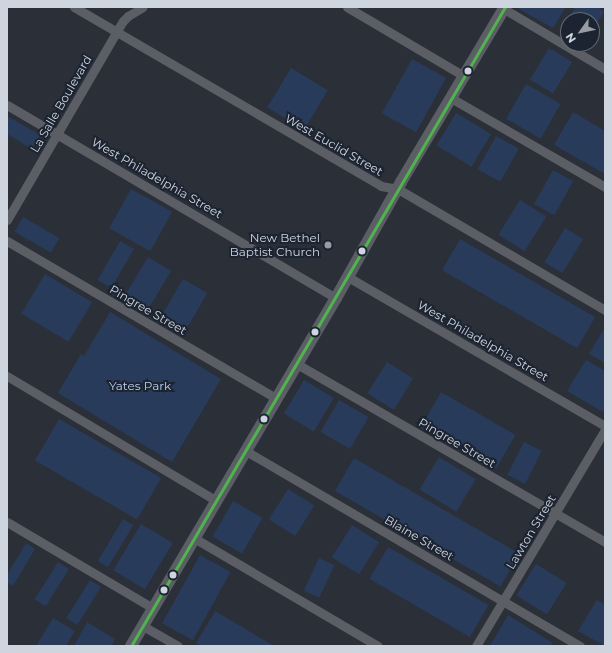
<!DOCTYPE html>
<style>
body{margin:0}
#map{position:relative;width:612px;height:653px;overflow:hidden;background:#2b2f38;font-family:Montserrat,sans-serif}
div>[style]{position:absolute}
.green>*{inset:0;background:#283b5b;transform-origin:0 0}
.street>*{height:9px;margin:-4.5px;padding:0 4.5px;transform-origin:4.5px;border-radius:4.5px;background:#5b5e64}
.secondary>*{height:12px;margin:-6px;padding:0 6px;transform-origin:6px;border-radius:6px;background:#5b5e64}
.bus-1>*{height:3px;margin:-1.5px;padding:0 1.5px;transform-origin:1.5px;border-radius:1.5px;background:#50b44e}
.dots>*{width:11px;height:11px;translate:-50% -50%;box-sizing:border-box;border:2px solid #1c2432;border-radius:50%}
span{translate:-50% -50%;white-space:nowrap;text-align:center;line-height:1.15;-webkit-text-stroke:4px #1c2432;paint-order:stroke}
.street-label{font-size:12px;color:#cfd5de}
.poi-label{font-size:12px;color:#cfd5de}
.right{translate:-100% -50%;text-align:right}
.park-label{font-size:12px;color:#bbd0f2}
.frame{position:absolute;inset:0;border:8px solid #cfd5de;pointer-events:none}
.north{position:absolute;left:560px;top:12px;width:40px;height:40px;box-sizing:border-box;background:#1c2432;border:1px solid #646b77;border-radius:50%;rotate:237deg;font-size:11px;font-weight:700;line-height:16px;text-align:center;color:#cfd5de}
.north::after{content:'';display:block;margin:auto;width:14px;height:18px;background:#969ba4;clip-path:polygon(50% 0,100% 100%,50% 72%,0 100%)}
</style>
<div id="map">
<div class="green">
<div style="clip-path:polygon(519px 7px,566px 7px,553px 28px,519px 9px)"></div>
<div style="clip-path:polygon(575px 7px,597px 7px,604px 12px,592px 31px,592px 20px,568px 20px,568px 36px,560px 31px)"></div>
<div style="left:549px;top:48px;width:27px;height:37px;rotate:31deg"></div>
<div style="left:412px;top:59px;width:39px;height:62px;rotate:29deg"></div>
<div style="left:291px;top:68px;width:43px;height:46px;rotate:31deg"></div>
<div style="left:526px;top:84px;width:40px;height:40px;rotate:30deg"></div>
<div style="clip-path:polygon(573px 112px,605px 131px,605px 174px,554px 145px)"></div>
<div style="left:456px;top:113px;width:41px;height:38px;rotate:31deg"></div>
<div style="clip-path:polygon(7px 116px,40px 135px,32px 149px,7px 134px)"></div>
<div style="left:496px;top:136px;width:26px;height:38px;rotate:29deg"></div>
<div style="left:553px;top:170px;width:23px;height:39px;rotate:29deg"></div>
<div style="left:131px;top:189px;width:47px;height:45px;rotate:29deg"></div>
<div style="left:520px;top:200px;width:31px;height:41px;rotate:32deg"></div>
<div style="left:23px;top:217px;width:42px;height:17px;rotate:30deg"></div>
<div style="left:565px;top:228px;width:21px;height:40px;rotate:31deg"></div>
<div style="left:460px;top:239px;width:156px;height:36px;rotate:30deg"></div>
<div style="left:120px;top:241px;width:16px;height:45px;rotate:30deg"></div>
<div style="left:148px;top:257px;width:27px;height:45px;rotate:31deg"></div>
<div style="left:45px;top:274px;width:55px;height:46px;rotate:31deg"></div>
<div style="left:183px;top:279px;width:28px;height:44px;rotate:30deg"></div>
<div style="clip-path:polygon(110px 312px,221px 379px,172px 462px,58px 393px,81px 354px,84px 356px)"></div>
<div style="clip-path:polygon(605px 327px,605px 363px,589px 354px)"></div>
<div style="clip-path:polygon(586px 360px,605px 371px,605px 408px,603px 412px,567px 391px)"></div>
<div style="left:387px;top:362px;width:31px;height:37px;rotate:32deg"></div>
<div style="left:304px;top:380px;width:35px;height:39px;rotate:31deg"></div>
<div style="left:441px;top:392px;width:86px;height:38px;rotate:30deg"></div>
<div style="left:339px;top:400px;width:34px;height:37px;rotate:30deg"></div>
<div style="left:59px;top:419px;width:118px;height:48px;rotate:30deg"></div>
<div style="left:524px;top:442px;width:20px;height:37px;rotate:27deg"></div>
<div style="left:439px;top:457px;width:43px;height:38px;rotate:31deg"></div>
<div style="left:354px;top:458px;width:191px;height:38px;rotate:30deg"></div>
<div style="left:288px;top:489px;width:31px;height:36px;rotate:32deg"></div>
<div style="left:233px;top:501px;width:34px;height:41px;rotate:30deg"></div>
<div style="left:123px;top:519px;width:12px;height:49px;rotate:31deg"></div>
<div style="left:141px;top:524px;width:37px;height:54px;rotate:31deg"></div>
<div style="left:352px;top:525px;width:32px;height:38px;rotate:32deg"></div>
<div style="clip-path:polygon(26px 543px,35px 549px,13px 586px,7px 582px,7px 575px)"></div>
<div style="left:388px;top:547px;width:116px;height:37px;rotate:30deg"></div>
<div style="left:200px;top:555px;width:35px;height:78px;rotate:29deg"></div>
<div style="left:319px;top:558px;width:17px;height:36px;rotate:25deg"></div>
<div style="left:58px;top:562px;width:13px;height:44px;rotate:32deg"></div>
<div style="left:536px;top:564px;width:36px;height:37px;rotate:32deg"></div>
<div style="left:90px;top:580px;width:13px;height:45px;rotate:32deg"></div>
<div style="clip-path:polygon(597px 600px,605px 605px,605px 646px,578px 631px)"></div>
<div style="clip-path:polygon(215px 611px,274px 646px,201px 646px,196px 643px)"></div>
<div style="clip-path:polygon(508px 615px,553px 643px,551px 646px,490px 646px)"></div>
<div style="clip-path:polygon(53px 618px,75px 631px,66px 646px,36px 646px)"></div>
<div style="clip-path:polygon(87px 622px,115px 639px,111px 646px,74px 646px)"></div>
</div>
<div class="street">
<div style="left:74px;top:7px;width:355px;rotate:30.2deg"></div>
<div style="left:381px;top:186px;width:17px;rotate:10deg"></div>
<div style="left:398px;top:189px;width:240px;rotate:30.3deg"></div>
<div style="left:347px;top:7px;width:136px;rotate:30.5deg"></div>
<div style="left:504px;top:9px;width:117px;rotate:30.7deg"></div>
<div style="left:451px;top:98px;width:178px;rotate:30deg"></div>
<div style="left:7px;top:105px;width:381px;rotate:30.4deg"></div>
<div style="left:7px;top:220px;width:230px;rotate:-59.8deg"></div>
<div style="left:123px;top:21px;width:7px;rotate:-45deg"></div>
<div style="left:128px;top:16px;width:17px;rotate:-31deg"></div>
<div style="left:7px;top:241px;width:313px;rotate:30.3deg"></div>
<div style="left:348px;top:277px;width:297px;rotate:30.1deg"></div>
<div style="left:297px;top:364px;width:356px;rotate:30deg"></div>
<div style="left:7px;top:376px;width:244px;rotate:30.8deg"></div>
<div style="left:246px;top:451px;width:387px;rotate:30.3deg"></div>
<div style="left:7px;top:522px;width:169px;rotate:30.5deg"></div>
<div style="left:194px;top:538px;width:213px;rotate:30.4deg"></div>
<div style="left:143px;top:626px;width:40px;rotate:29.7deg"></div>
<div style="left:476px;top:646px;width:252px;rotate:-59.2deg"></div>
</div>
<div class="secondary">
<div style="left:131px;top:646px;width:404px;rotate:-59.5deg"></div>
<div style="left:336px;top:298px;width:133px;rotate:-60.7deg"></div>
<div style="left:401px;top:182px;width:204px;rotate:-59.3deg"></div>
</div>
<div class="bus-1">
<div style="left:131px;top:646px;width:740px;rotate:-59.66deg"></div>
</div>
<div class="dots">
<div style="left:468px;top:71px;background:#cfd5de"></div>
<div style="left:328px;top:245px;background:#969ba4"></div>
<div style="left:362px;top:251px;background:#cfd5de"></div>
<div style="left:315px;top:332px;background:#cfd5de"></div>
<div style="left:264px;top:419px;background:#cfd5de"></div>
<div style="left:173px;top:575px;background:#cfd5de"></div>
<div style="left:164px;top:590px;background:#cfd5de"></div>
</div>
<div class="street-label">
<span style="left:61px;top:104px;rotate:-60deg">La Salle Boulevard</span>
<span style="left:334px;top:145px;rotate:30deg">West Euclid Street</span>
<span style="left:157px;top:178px;rotate:30deg">West Philadelphia Street</span>
<span style="left:148px;top:310px;rotate:30deg">Pingree Street</span>
<span style="left:483px;top:341px;rotate:30deg">West Philadelphia Street</span>
<span style="left:457px;top:443px;rotate:30deg">Pingree Street</span>
<span style="left:531px;top:532px;rotate:-59deg">Lawton Street</span>
<span style="left:419px;top:538px;rotate:30deg">Blaine Street</span>
</div>
<div class="poi-label">
<span class="right" style="left:320px;top:245px">New Bethel<br>Baptist Church</span>
</div>
<div class="park-label">
<span style="left:140px;top:386px">Yates Park</span>
</div>
<div class="frame"></div>
<div class="north">N</div>
</div>
